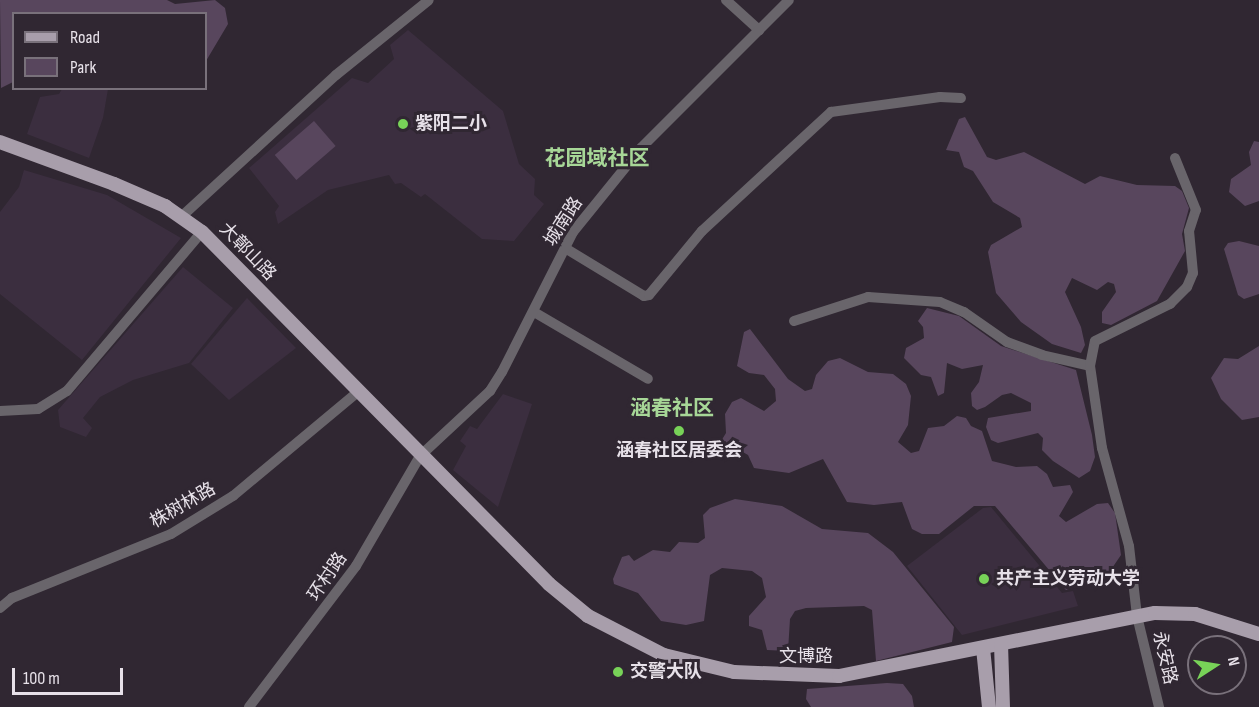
<!DOCTYPE html>
<meta charset="utf-8">
<style>
body{margin:0}
#map{position:relative;width:1259px;height:707px;overflow:hidden;background:#302732;font-family:"Sofia Sans Condensed","Noto Sans SC",sans-serif}
div>[style]{position:absolute}
.built>*{inset:0;background:#3b2e3f}
.green>*{inset:0;background:#58465d;transform-origin:0 0}
.minor>*{height:10px;margin:-5px;padding:0 5px;transform-origin:5px;border-radius:5px;background:#69656b}
.major>*{height:14px;margin:-7px;padding:0 7px;transform-origin:7px;border-radius:7px;background:#a89eab}
.dots>*{width:16px;height:16px;translate:-50% -50%;box-sizing:border-box;border:3px solid #302732;border-radius:50%}
span{translate:-50% -50%;white-space:nowrap;text-align:center;line-height:1.15;-webkit-text-stroke:6px #302732;paint-order:stroke}
.poi-label{font-size:18px;color:#e7e1e9;font-weight:700}
.left{translate:0 -50%;text-align:left}
.street-label{font-size:18px;color:#e7e1e9}
.quarter-label{font-size:21px;color:#a7d797;font-weight:700}
.legend{position:absolute;left:12px;top:12px;width:195px;height:78px;box-sizing:border-box;background:#302732;border:2px solid #79717b;margin:0;padding:8px 10px;list-style:none;font-size:18px;color:#e7e1e9}
.legend li{display:flex;align-items:center;gap:12px;height:30px}
.legend b{width:30px;border:2px solid #79717b}
.north{position:absolute;left:1187px;top:635px;width:60px;height:60px;box-sizing:border-box;background:#302732;border:2px solid #79717b;border-radius:50%;rotate:78deg;font-size:16px;font-weight:700;line-height:24px;text-align:center;color:#e7e1e9}
.north::after{content:'';display:block;margin:auto;width:21px;height:27px;background:#78d258;clip-path:polygon(50% 0,100% 100%,50% 72%,0 100%)}
.scale{position:absolute;left:12px;top:668px;width:111px;height:27px;box-sizing:border-box;border:3px solid #e7e1e9;border-top:0;padding-left:8px;font-size:18px;line-height:21px;white-space:nowrap;color:#e7e1e9;-webkit-text-stroke:4px #302732;paint-order:stroke}
</style>
<div id="map">
<div class="built">
<div style="clip-path:polygon(408px 30px,503px 111px,519px 164px,535px 179px,534px 195px,544px 204px,514px 241px,482px 239px,425px 194px,421px 197px,401px 183px,395px 184px,389px 175px,328px 190px,278px 224px,275px 212px,279px 206px,249px 168px,352px 78px,368px 83px,394px 59px,390px 45px)"></div>
<div style="clip-path:polygon(62px 89px,108px 89px,103px 118px,89px 158px,27px 134px,40px 97px,59px 94px)"></div>
<div style="clip-path:polygon(24px 170px,107px 195px,181px 238px,82px 360px,0 294px,0 212px,19px 187px)"></div>
<div style="clip-path:polygon(183px 267px,233px 308px,189px 363px,133px 380px,100px 397px,83px 418px,92px 428px,86px 437px,60px 427px,58px 410px)"></div>
<div style="clip-path:polygon(247px 298px,296px 348px,229px 400px,191px 364px)"></div>
<div style="clip-path:polygon(503px 394px,532px 404px,498px 507px,453px 470px,466px 446px,460px 441px,470px 426px,477px 429px)"></div>
<div style="clip-path:polygon(991px 507px,1062px 593px,1073px 591px,1078px 606px,962px 635px,907px 566px,983px 508px)"></div>
</div>
<div class="green">
<div style="clip-path:polygon(0 0,167px 0,175px 4px,215px 0,225px 8px,228px 24px,206px 61px,206px 14px,14px 14px,13px 82px,1px 88px)"></div>
<div style="clip-path:polygon(965px 117px,987px 157px,996px 160px,1024px 152px,1085px 184px,1100px 176px,1137px 185px,1175px 186px,1182px 191px,1189px 208px,1182px 234px,1185px 251px,1157px 301px,1111px 325px,1102px 323px,1102px 312px,1116px 292px,1114px 284px,1108px 282px,1097px 290px,1072px 278px,1065px 292px,1081px 327px,1085px 345px,1081px 353px,1052px 344px,1021px 322px,996px 293px,988px 252px,991px 245px,1022px 227px,1020px 218px,993px 202px,973px 171px,964px 167px,959px 152px,946px 150px,959px 119px)"></div>
<div style="left:314px;top:121px;width:33px;height:52px;rotate:49deg"></div>
<div style="clip-path:polygon(1254px 141px,1259px 142px,1259px 201px,1245px 206px,1229px 192px,1231px 179px,1251px 165px,1249px 152px)"></div>
<div style="clip-path:polygon(1239px 241px,1259px 246px,1259px 294px,1244px 299px,1238px 295px,1224px 249px,1228px 243px)"></div>
<div style="clip-path:polygon(927px 308px,959px 316px,1001px 346px,1076px 370px,1092px 435px,1095px 457px,1090px 471px,1079px 478px,1053px 461px,1042px 450px,1043px 438px,1038px 433px,998px 443px,991px 440px,986px 427px,988px 418px,1031px 411px,1031px 403px,1011px 393px,1002px 395px,985px 407px,977px 410px,972px 406px,971px 393px,979px 382px,983px 365px,962px 369px,947px 363px,944px 393px,938px 396px,931px 377px,921px 375px,904px 358px,906px 348px,924px 338px,923px 327px,918px 321px)"></div>
<div style="clip-path:polygon(750px 329px,788px 379px,805px 391px,812px 389px,816px 375px,828px 361px,840px 358px,868px 372px,893px 374px,906px 384px,911px 396px,908px 425px,898px 442px,911px 453px,919px 451px,928px 428px,944px 426px,957px 416px,966px 418px,971px 426px,982px 431px,992px 461px,1016px 467px,1037px 466px,1047px 474px,1053px 487px,1070px 485px,1073px 492px,1059px 516px,1066px 522px,1097px 504px,1108px 503px,1115px 513px,1121px 555px,1106px 577px,1066px 590px,995px 506px,974px 506px,939px 534px,922px 534px,912px 529px,902px 502px,874px 505px,847px 502px,823px 459px,789px 473px,754px 468px,748px 455px,741px 451px,724px 452px,718px 446px,726px 433px,725px 414px,732px 402px,741px 398px,764px 411px,776px 401px,775px 389px,764px 375px,749px 373px,737px 366px,744px 332px)"></div>
<div style="clip-path:polygon(1259px 346px,1259px 417px,1242px 420px,1221px 399px,1211px 378px,1224px 358px,1238px 359px)"></div>
<div style="clip-path:polygon(735px 499px,782px 506px,822px 529px,868px 533px,893px 552px,954px 627px,952px 642px,876px 661px,872px 610px,864px 606px,806px 608px,795px 611px,790px 619px,788px 651px,767px 650px,762px 630px,749px 626px,749px 616px,766px 597px,762px 578px,752px 571px,722px 568px,710px 575px,704px 621px,686px 625px,661px 621px,638px 593px,614px 584px,613px 579px,622px 557px,629px 555px,634px 561px,653px 550px,670px 552px,679px 542px,698px 543px,705px 538px,703px 515px,710px 508px)"></div>
<div style="clip-path:polygon(887px 683px,903px 684px,912px 696px,914px 707px,811px 707px,806px 699px,807px 689px)"></div>
</div>
<div class="minor">
<div style="left:726px;top:0;width:45px;rotate:42.3deg"></div>
<div style="left:181px;top:217px;width:210px;rotate:-42.5deg"></div>
<div style="left:336px;top:75px;width:119px;rotate:-38.9deg"></div>
<div style="left:565px;top:248px;width:92px;rotate:31.3deg"></div>
<div style="left:644px;top:296px;width:5px;rotate:-11deg"></div>
<div style="left:649px;top:295px;width:83px;rotate:-50.4deg"></div>
<div style="left:702px;top:231px;width:176px;rotate:-42.7deg"></div>
<div style="left:831px;top:112px;width:110px;rotate:-7.8deg"></div>
<div style="left:940px;top:97px;width:21px;rotate:3deg"></div>
<div style="left:534px;top:312px;width:132px;rotate:30.4deg"></div>
<div style="left:794px;top:321px;width:78px;rotate:-18deg"></div>
<div style="left:868px;top:297px;width:72px;rotate:4deg"></div>
<div style="left:940px;top:302px;width:26px;rotate:23deg"></div>
<div style="left:964px;top:312px;width:52px;rotate:34.9deg"></div>
<div style="left:1007px;top:342px;width:37px;rotate:20deg"></div>
<div style="left:1042px;top:355px;width:49px;rotate:12.9deg"></div>
<div style="left:0;top:411px;width:38px;rotate:-3deg"></div>
<div style="left:38px;top:409px;width:34px;rotate:-32deg"></div>
<div style="left:67px;top:391px;width:209px;rotate:-49.7deg"></div>
<div style="left:0;top:608px;width:16px;rotate:-40deg"></div>
<div style="left:12px;top:598px;width:171px;rotate:-21.9deg"></div>
<div style="left:171px;top:534px;width:73px;rotate:-31.5deg"></div>
<div style="left:233px;top:496px;width:163px;rotate:-39.8deg"></div>
<div style="left:249px;top:707px;width:177px;rotate:-52.8deg"></div>
<div style="left:356px;top:566px;width:127px;rotate:-59.8deg"></div>
<div style="left:420px;top:456px;width:96px;rotate:-42.9deg"></div>
<div style="left:490px;top:391px;width:22px;rotate:-58deg"></div>
<div style="left:502px;top:372px;width:157px;rotate:-63.1deg"></div>
<div style="left:573px;top:232px;width:108px;rotate:-51deg"></div>
<div style="left:641px;top:148px;width:209px;rotate:-45deg"></div>
<div style="left:1159px;top:707px;width:94px;rotate:-103.6deg"></div>
<div style="left:1137px;top:616px;width:70px;rotate:-96.5deg"></div>
<div style="left:1129px;top:546px;width:102px;rotate:-105.4deg"></div>
<div style="left:1102px;top:448px;width:83px;rotate:-98.3deg"></div>
<div style="left:1090px;top:366px;width:25px;rotate:-79deg"></div>
<div style="left:1095px;top:341px;width:84px;rotate:-26.3deg"></div>
<div style="left:1170px;top:304px;width:24px;rotate:-45deg"></div>
<div style="left:1187px;top:287px;width:15px;rotate:-67deg"></div>
<div style="left:1193px;top:273px;width:42px;rotate:-95.4deg"></div>
<div style="left:1189px;top:231px;width:22px;rotate:-72deg"></div>
<div style="left:1196px;top:210px;width:56px;rotate:-112deg"></div>
</div>
<div class="major">
<div style="left:0;top:142px;width:121px;rotate:20.2deg"></div>
<div style="left:114px;top:184px;width:56px;rotate:23.3deg"></div>
<div style="left:165px;top:206px;width:45px;rotate:35.1deg"></div>
<div style="left:202px;top:232px;width:494px;rotate:45.4deg"></div>
<div style="left:549px;top:584px;width:50px;rotate:39.4deg"></div>
<div style="left:588px;top:616px;width:85px;rotate:27.2deg"></div>
<div style="left:664px;top:655px;width:72px;rotate:13.7deg"></div>
<div style="left:734px;top:672px;width:105px;rotate:2.2deg"></div>
<div style="left:839px;top:676px;width:322px;rotate:-11.3deg"></div>
<div style="left:1155px;top:613px;width:40px;rotate:1.4deg"></div>
<div style="left:1195px;top:614px;width:67px;rotate:17.4deg"></div>
<div style="left:1001px;top:644px;width:63px;rotate:88.2deg"></div>
<div style="left:983px;top:648px;width:59px;rotate:84.2deg"></div>
</div>
<div class="dots">
<div style="left:403px;top:124px;background:#78d258"></div>
<div style="left:679px;top:431px;background:#78d258"></div>
<div style="left:984px;top:579px;background:#78d258"></div>
<div style="left:618px;top:672px;background:#78d258"></div>
</div>
<div class="poi-label">
<span class="left" style="left:415px;top:124px">紫阳二小</span>
<span style="left:679px;top:451px">涵春社区居委会</span>
<span class="left" style="left:996px;top:579px">共产主义劳动大学</span>
<span class="left" style="left:630px;top:672px">交警大队</span>
</div>
<div class="street-label">
<span style="left:564px;top:222px;rotate:-57deg">城南路</span>
<span style="left:247px;top:252px;rotate:46deg">大鄣山路</span>
<span style="left:183px;top:506px;rotate:-30deg">株树林路</span>
<span style="left:328px;top:577px;rotate:-56deg">环村路</span>
<span style="left:806px;top:657px">文博路</span>
<span style="left:1164px;top:658px;rotate:77deg">永安路</span>
</div>
<div class="quarter-label">
<span style="left:597px;top:159px">花园域社区</span>
<span style="left:672px;top:409px">涵春社区</span>
</div>
<ul class="legend">
<li><b style="height:8px;background:#a89eab"></b>Road</li>
<li><b style="height:16px;background:#58465d"></b>Park</li>
</ul>
<div class="north">N</div>
<div class="scale">100 m</div>
</div>
